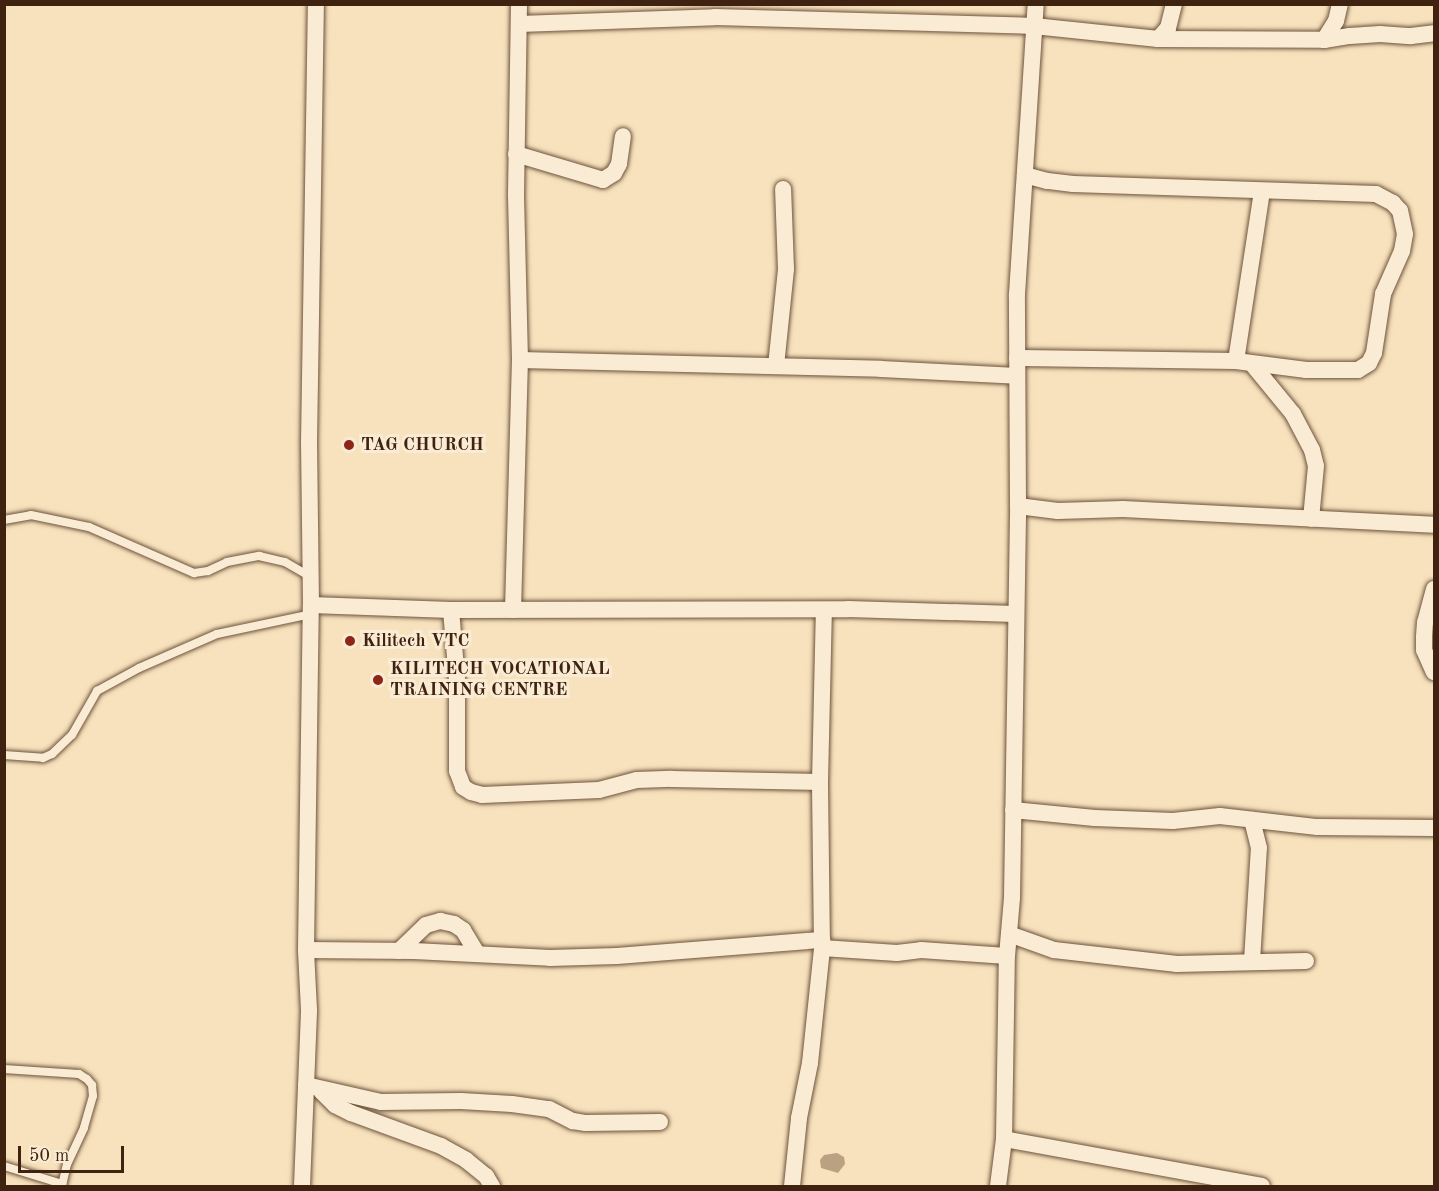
<!DOCTYPE html>
<style>
body{margin:0}
#map{position:relative;width:1439px;height:1191px;overflow:hidden;background:#f7e2bd;font-family:"Old Standard TT",serif}
div>[style]{position:absolute}
.water>*{inset:0;background:#b9a182}
.roads{filter:drop-shadow(0 0 2px #6e523b) drop-shadow(0 0 2px #6e523b)}
.lane>*{height:8px;margin:-4px;padding:0 4px;transform-origin:4px;border-radius:4px;background:#faecd4}
.street>*{height:16px;margin:-8px;padding:0 8px;transform-origin:8px;border-radius:8px;background:#faecd4}
.dots>*{width:16px;height:16px;translate:-50% -50%;box-sizing:border-box;border:3px solid #faecd4;border-radius:50%}
span{translate:-50% -50%;white-space:nowrap;text-align:center;line-height:1.15;-webkit-text-stroke:6px #faecd4;paint-order:stroke}
.poi-label{font-size:18px;color:#402210;font-weight:700}
.left{translate:0 -50%;text-align:left}
.frame{position:absolute;inset:0;border:6px solid #402210;pointer-events:none}
.scale{position:absolute;left:18px;top:1146px;width:106px;height:27px;box-sizing:border-box;border:3px solid #402210;border-top:0;padding-left:8px;font-size:18px;line-height:21px;white-space:nowrap;color:#402210;-webkit-text-stroke:4px #faecd4;paint-order:stroke}
</style>
<div id="map">
<div class="water">
<div style="clip-path:polygon(837px 1153px,844px 1157px,845px 1164px,838px 1173px,821px 1168px,820px 1160px,824px 1155px)"></div>
</div>
<div class="roads">
<div class="lane">
<div style="left:4px;top:520px;width:27px;rotate:-10deg"></div>
<div style="left:31px;top:515px;width:59px;rotate:11.7deg"></div>
<div style="left:89px;top:527px;width:115px;rotate:23.7deg"></div>
<div style="left:194px;top:573px;width:14px;rotate:-8deg"></div>
<div style="left:208px;top:571px;width:21px;rotate:-25deg"></div>
<div style="left:227px;top:562px;width:33px;rotate:-11deg"></div>
<div style="left:259px;top:556px;width:27px;rotate:13deg"></div>
<div style="left:285px;top:562px;width:28px;rotate:30deg"></div>
<div style="left:4px;top:755px;width:39px;rotate:4deg"></div>
<div style="left:43px;top:758px;width:10px;rotate:-24deg"></div>
<div style="left:52px;top:754px;width:28px;rotate:-44deg"></div>
<div style="left:72px;top:735px;width:51px;rotate:-60.4deg"></div>
<div style="left:97px;top:691px;width:48px;rotate:-28.7deg"></div>
<div style="left:139px;top:668px;width:85px;rotate:-23.6deg"></div>
<div style="left:217px;top:634px;width:96px;rotate:-12deg"></div>
<div style="left:4px;top:1069px;width:75px;rotate:3.8deg"></div>
<div style="left:79px;top:1074px;width:9px;rotate:32deg"></div>
<div style="left:87px;top:1079px;width:8px;rotate:50deg"></div>
<div style="left:92px;top:1085px;width:11px;rotate:85deg"></div>
<div style="left:93px;top:1096px;width:33px;rotate:106deg"></div>
<div style="left:84px;top:1128px;width:40px;rotate:115deg"></div>
<div style="left:67px;top:1164px;width:23px;rotate:103deg"></div>
<div style="left:4px;top:1166px;width:61px;rotate:17.2deg"></div>
</div>
<div class="street">
<div style="left:519px;top:24px;width:196px;rotate:-2deg"></div>
<div style="left:715px;top:17px;width:319px;rotate:1.6deg"></div>
<div style="left:1034px;top:26px;width:125px;rotate:6deg"></div>
<div style="left:1158px;top:39px;width:166px;rotate:0.3deg"></div>
<div style="left:1324px;top:40px;width:26px;rotate:-9deg"></div>
<div style="left:1350px;top:36px;width:30px;rotate:-4deg"></div>
<div style="left:1380px;top:34px;width:31px;rotate:4deg"></div>
<div style="left:1411px;top:36px;width:23px;rotate:-7deg"></div>
<div style="left:1158px;top:39px;width:15px;rotate:-48deg"></div>
<div style="left:1168px;top:28px;width:25px;rotate:-76deg"></div>
<div style="left:1324px;top:40px;width:22px;rotate:-58deg"></div>
<div style="left:1336px;top:21px;width:17px;rotate:-77deg"></div>
<div style="left:516px;top:154px;width:91px;rotate:16.6deg"></div>
<div style="left:603px;top:180px;width:13px;rotate:-32deg"></div>
<div style="left:614px;top:173px;width:10px;rotate:-61deg"></div>
<div style="left:619px;top:164px;width:28px;rotate:-82deg"></div>
<div style="left:1017px;top:358px;width:219px;rotate:0.8deg"></div>
<div style="left:1236px;top:361px;width:71px;rotate:7.3deg"></div>
<div style="left:1306px;top:370px;width:52px"></div>
<div style="left:1358px;top:370px;width:13px;rotate:-32deg"></div>
<div style="left:1369px;top:363px;width:11px;rotate:-63deg"></div>
<div style="left:1374px;top:353px;width:60px;rotate:-81.3deg"></div>
<div style="left:1383px;top:294px;width:47px;rotate:-66.2deg"></div>
<div style="left:1402px;top:251px;width:17px;rotate:-80deg"></div>
<div style="left:1405px;top:234px;width:24px;rotate:-102deg"></div>
<div style="left:1400px;top:211px;width:11px;rotate:-131deg"></div>
<div style="left:1393px;top:203px;width:19px;rotate:-152deg"></div>
<div style="left:1376px;top:194px;width:303px;rotate:-178.1deg"></div>
<div style="left:1073px;top:184px;width:26px;rotate:-173deg"></div>
<div style="left:1047px;top:181px;width:23px;rotate:-165deg"></div>
<div style="left:520px;top:360px;width:361px;rotate:1.4deg"></div>
<div style="left:881px;top:369px;width:136px;rotate:2.9deg"></div>
<div style="left:1236px;top:361px;width:171px;rotate:-81.3deg"></div>
<div style="left:1252px;top:364px;width:65px;rotate:50.6deg"></div>
<div style="left:1293px;top:414px;width:41px;rotate:62.2deg"></div>
<div style="left:1312px;top:450px;width:16px;rotate:76deg"></div>
<div style="left:1316px;top:466px;width:53px;rotate:95.4deg"></div>
<div style="left:776px;top:366px;width:98px;rotate:-84.1deg"></div>
<div style="left:786px;top:269px;width:80px;rotate:-92.1deg"></div>
<div style="left:1018px;top:506px;width:40px;rotate:7.1deg"></div>
<div style="left:1058px;top:511px;width:65px;rotate:-1.8deg"></div>
<div style="left:1123px;top:509px;width:311px;rotate:2.9deg"></div>
<div style="left:1434px;top:589px;width:34px;rotate:105deg"></div>
<div style="left:1425px;top:622px;width:16px;rotate:94deg"></div>
<div style="left:1424px;top:638px;width:12px;rotate:90deg"></div>
<div style="left:1424px;top:650px;width:24px;rotate:66deg"></div>
<div style="left:311px;top:605px;width:140px;rotate:2deg"></div>
<div style="left:451px;top:610px;width:397px;rotate:-0.1deg"></div>
<div style="left:848px;top:609px;width:167px;rotate:1.7deg"></div>
<div style="left:451px;top:610px;width:70px;rotate:85.1deg"></div>
<div style="left:457px;top:680px;width:91px;rotate:90deg"></div>
<div style="left:457px;top:771px;width:17px;rotate:69deg"></div>
<div style="left:463px;top:787px;width:9px;rotate:32deg"></div>
<div style="left:471px;top:792px;width:11px;rotate:15deg"></div>
<div style="left:482px;top:795px;width:117px;rotate:-2.4deg"></div>
<div style="left:599px;top:790px;width:39px;rotate:-15deg"></div>
<div style="left:637px;top:780px;width:35px;rotate:-2deg"></div>
<div style="left:672px;top:779px;width:148px;rotate:1.2deg"></div>
<div style="left:513px;top:610px;width:250px;rotate:-88.4deg"></div>
<div style="left:520px;top:360px;width:166px;rotate:-91.4deg"></div>
<div style="left:516px;top:194px;width:190px;rotate:-89.1deg"></div>
<div style="left:1013px;top:810px;width:82px;rotate:5.6deg"></div>
<div style="left:1095px;top:818px;width:78px;rotate:2.2deg"></div>
<div style="left:1173px;top:821px;width:47px;rotate:-6.1deg"></div>
<div style="left:1220px;top:816px;width:98px;rotate:6.5deg"></div>
<div style="left:1317px;top:827px;width:117px;rotate:0.5deg"></div>
<div style="left:1009px;top:934px;width:48px;rotate:19.6deg"></div>
<div style="left:1054px;top:950px;width:124px;rotate:6.5deg"></div>
<div style="left:1177px;top:964px;width:129px;rotate:-1.3deg"></div>
<div style="left:822px;top:948px;width:75px;rotate:3.8deg"></div>
<div style="left:897px;top:953px;width:24px;rotate:-7deg"></div>
<div style="left:921px;top:950px;width:86px;rotate:4deg"></div>
<div style="left:306px;top:950px;width:108px;rotate:0.5deg"></div>
<div style="left:414px;top:951px;width:136px;rotate:2.9deg"></div>
<div style="left:550px;top:958px;width:67px;rotate:-1.7deg"></div>
<div style="left:617px;top:956px;width:206px;rotate:-4.5deg"></div>
<div style="left:399px;top:951px;width:37px;rotate:-44deg"></div>
<div style="left:426px;top:925px;width:15px;rotate:-16deg"></div>
<div style="left:440px;top:921px;width:14px;rotate:12deg"></div>
<div style="left:454px;top:924px;width:11px;rotate:34deg"></div>
<div style="left:463px;top:930px;width:27px;rotate:59deg"></div>
<div style="left:1252px;top:961px;width:113px;rotate:-86.5deg"></div>
<div style="left:1259px;top:848px;width:29px;rotate:-104deg"></div>
<div style="left:306px;top:1085px;width:77px;rotate:12.8deg"></div>
<div style="left:381px;top:1102px;width:80px;rotate:-0.7deg"></div>
<div style="left:461px;top:1101px;width:51px;rotate:3.4deg"></div>
<div style="left:512px;top:1104px;width:37px;rotate:8deg"></div>
<div style="left:549px;top:1109px;width:27px;rotate:27deg"></div>
<div style="left:573px;top:1121px;width:13px;rotate:9deg"></div>
<div style="left:586px;top:1123px;width:74px;rotate:-0.8deg"></div>
<div style="left:321px;top:1091px;width:20px;rotate:45deg"></div>
<div style="left:335px;top:1105px;width:18px;rotate:27deg"></div>
<div style="left:351px;top:1113px;width:96px;rotate:20.1deg"></div>
<div style="left:441px;top:1146px;width:29px;rotate:29deg"></div>
<div style="left:466px;top:1160px;width:26px;rotate:39deg"></div>
<div style="left:486px;top:1176px;width:12px;rotate:59deg"></div>
<div style="left:1004px;top:1139px;width:262px;rotate:10.3deg"></div>
<div style="left:302px;top:1186px;width:176px;rotate:-87.7deg"></div>
<div style="left:309px;top:1010px;width:60px;rotate:-92.9deg"></div>
<div style="left:306px;top:950px;width:345px;rotate:-89.2deg"></div>
<div style="left:311px;top:605px;width:162px;rotate:-90.7deg"></div>
<div style="left:309px;top:443px;width:439px;rotate:-89.1deg"></div>
<div style="left:792px;top:1186px;width:68px;rotate:-84.1deg"></div>
<div style="left:799px;top:1118px;width:56px;rotate:-78.7deg"></div>
<div style="left:810px;top:1063px;width:116px;rotate:-84deg"></div>
<div style="left:822px;top:948px;width:166px;rotate:-90.7deg"></div>
<div style="left:820px;top:782px;width:172px;rotate:-88.7deg"></div>
<div style="left:998px;top:1186px;width:47px;rotate:-82.7deg"></div>
<div style="left:1004px;top:1139px;width:183px;rotate:-89.1deg"></div>
<div style="left:1007px;top:956px;width:58px;rotate:-85.1deg"></div>
<div style="left:1012px;top:898px;width:392px;rotate:-89.1deg"></div>
<div style="left:1018px;top:506px;width:212px;rotate:-90.3deg"></div>
<div style="left:1017px;top:294px;width:291px;rotate:-86.3deg"></div>
</div>
</div>
<div class="dots">
<div style="left:349px;top:445px;background:#8f2418"></div>
<div style="left:350px;top:641px;background:#8f2418"></div>
<div style="left:378px;top:680px;background:#8f2418"></div>
</div>
<div class="poi-label">
<span class="left" style="left:361px;top:445px">TAG CHURCH</span>
<span class="left" style="left:362px;top:641px">Kilitech VTC</span>
<span class="left" style="left:390px;top:680px">KILITECH VOCATIONAL<br>TRAINING CENTRE</span>
</div>
<div class="frame"></div>
<div class="scale">50 m</div>
</div>
